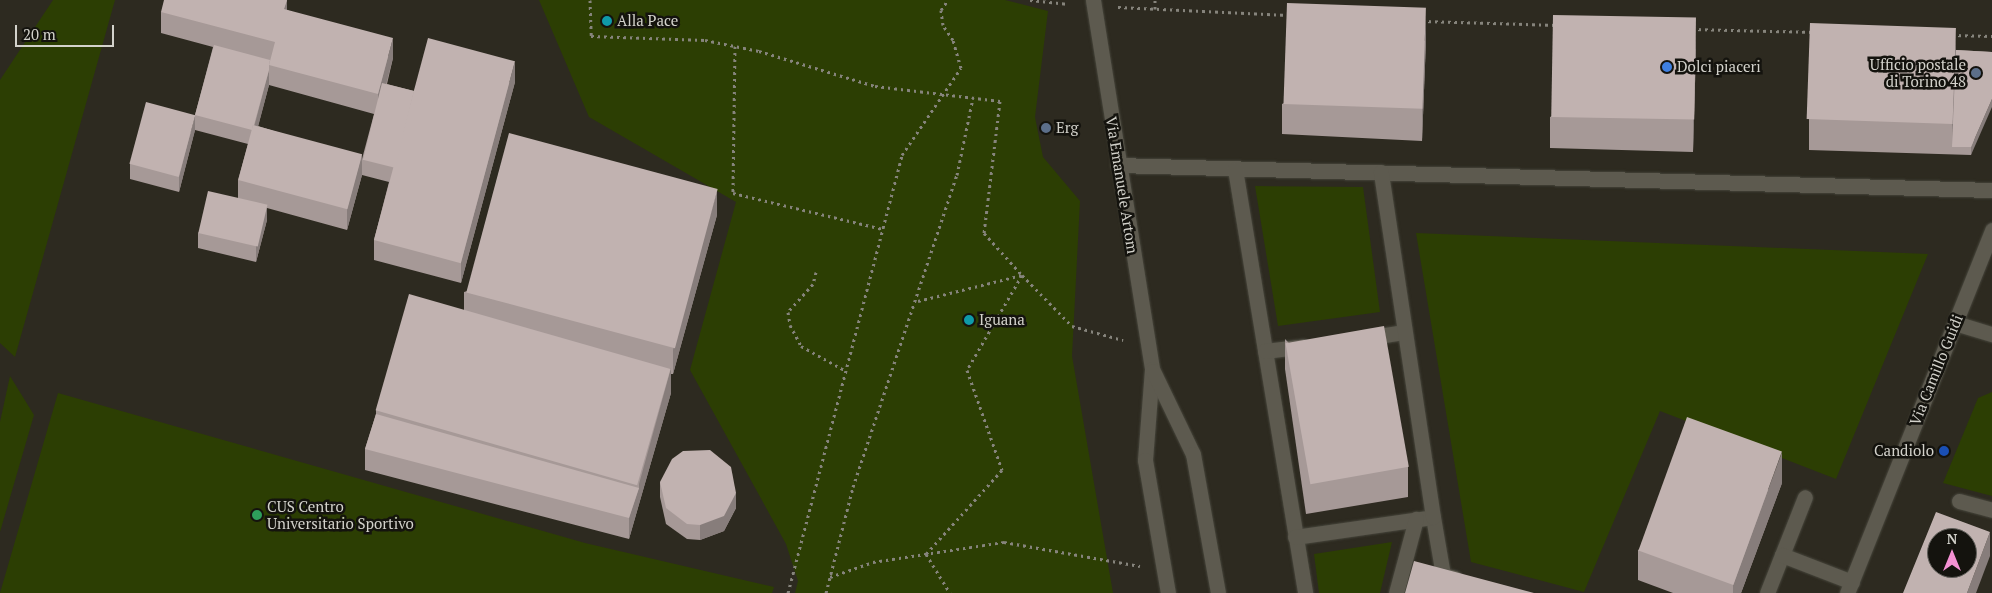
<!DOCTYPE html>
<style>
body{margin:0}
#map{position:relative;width:1992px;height:593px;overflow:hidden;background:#2d2a20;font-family:"PT Serif",serif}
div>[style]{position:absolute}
.green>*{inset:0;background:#2c3e03}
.path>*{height:3px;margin-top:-1.5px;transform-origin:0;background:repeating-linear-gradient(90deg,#86847c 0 2.5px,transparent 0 6.5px)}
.roads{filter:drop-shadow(0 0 1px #46453b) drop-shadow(0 0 1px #46453b)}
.service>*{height:15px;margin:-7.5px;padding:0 7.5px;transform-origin:7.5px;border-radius:7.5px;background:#5d5a4f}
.minor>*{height:15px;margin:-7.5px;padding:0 7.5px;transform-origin:7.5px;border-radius:7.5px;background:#5d5a4f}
.tertiary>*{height:15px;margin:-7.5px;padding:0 7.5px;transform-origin:7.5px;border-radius:7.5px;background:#5d5a4f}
.wall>*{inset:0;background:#a69997}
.shaded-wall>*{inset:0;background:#877d7b}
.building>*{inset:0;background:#c1b2b0;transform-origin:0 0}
.dots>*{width:14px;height:14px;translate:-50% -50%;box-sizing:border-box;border:2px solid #14130e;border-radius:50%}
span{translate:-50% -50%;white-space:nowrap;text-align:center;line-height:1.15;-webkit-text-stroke:5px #14130e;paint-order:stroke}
.poi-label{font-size:15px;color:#d3d2cb}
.left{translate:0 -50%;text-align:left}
.right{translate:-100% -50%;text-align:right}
.street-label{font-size:15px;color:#d3d2cb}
.north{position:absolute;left:1927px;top:528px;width:50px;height:50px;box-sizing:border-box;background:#14130e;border:1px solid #605f5a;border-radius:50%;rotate:0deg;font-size:14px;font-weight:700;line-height:20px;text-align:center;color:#d3d2cb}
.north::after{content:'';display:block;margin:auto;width:18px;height:22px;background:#f491d3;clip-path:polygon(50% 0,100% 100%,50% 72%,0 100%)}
.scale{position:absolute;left:15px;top:25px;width:99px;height:22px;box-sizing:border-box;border:2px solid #d3d2cb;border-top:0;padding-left:6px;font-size:15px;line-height:18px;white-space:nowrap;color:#d3d2cb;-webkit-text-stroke:4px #14130e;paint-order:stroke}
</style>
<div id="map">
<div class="green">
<div style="clip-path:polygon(53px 0,115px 0,15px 357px,0 343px,0 80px)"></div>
<div style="clip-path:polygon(539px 0,1005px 0,1048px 11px,1035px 117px,1043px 157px,1080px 201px,1072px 356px,1113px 593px,795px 593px,798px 581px,786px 544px,690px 370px,736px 202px,589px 117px)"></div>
<div style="clip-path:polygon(1255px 186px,1363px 187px,1380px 312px,1278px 326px)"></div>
<div style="clip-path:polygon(1416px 233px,1928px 254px,1836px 479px,1660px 411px,1584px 592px,1471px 562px)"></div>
<div style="clip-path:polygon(10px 376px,34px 415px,0 532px,0 422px)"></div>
<div style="clip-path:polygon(1992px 392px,1992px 496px,1943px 483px,1978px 398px)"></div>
<div style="clip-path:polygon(58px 393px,585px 543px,774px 587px,772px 593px,0 593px)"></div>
<div style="clip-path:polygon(1392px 542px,1380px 593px,1319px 593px,1314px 554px)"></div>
</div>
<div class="path">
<div style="left:590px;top:0;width:36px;rotate:88deg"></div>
<div style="left:591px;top:36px;width:114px;rotate:2deg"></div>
<div style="left:705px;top:40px;width:55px;rotate:11.5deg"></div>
<div style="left:759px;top:51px;width:121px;rotate:16.8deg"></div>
<div style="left:875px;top:86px;width:126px;rotate:6.8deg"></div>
<div style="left:1000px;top:101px;width:133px;rotate:96.9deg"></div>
<div style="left:984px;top:233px;width:57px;rotate:47.9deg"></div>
<div style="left:1022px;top:275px;width:110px;rotate:120.1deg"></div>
<div style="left:967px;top:370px;width:106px;rotate:70.7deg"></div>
<div style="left:1002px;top:470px;width:113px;rotate:132.1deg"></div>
<div style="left:926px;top:554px;width:46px;rotate:58.4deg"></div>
<div style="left:1030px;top:0;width:39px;rotate:6deg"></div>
<div style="left:1118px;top:7px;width:171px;rotate:2.7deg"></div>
<div style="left:1155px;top:9px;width:9px;rotate:-90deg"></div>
<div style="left:1422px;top:21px;width:134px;rotate:1.7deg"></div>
<div style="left:1692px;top:29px;width:122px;rotate:1.4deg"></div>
<div style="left:1952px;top:35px;width:40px;rotate:1.4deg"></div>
<div style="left:735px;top:46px;width:147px;rotate:90.8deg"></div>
<div style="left:733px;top:193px;width:154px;rotate:13.5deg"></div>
<div style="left:816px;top:272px;width:12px;rotate:104deg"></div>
<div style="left:813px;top:284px;width:38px;rotate:132deg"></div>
<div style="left:788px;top:312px;width:13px;rotate:81deg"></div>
<div style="left:790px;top:325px;width:24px;rotate:62deg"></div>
<div style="left:801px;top:346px;width:51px;rotate:29.1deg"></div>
<div style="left:918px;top:301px;width:107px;rotate:-14deg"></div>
<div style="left:1022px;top:275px;width:71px;rotate:45.6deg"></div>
<div style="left:1072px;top:326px;width:53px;rotate:15.4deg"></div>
<div style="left:830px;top:577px;width:46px;rotate:-19.2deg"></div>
<div style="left:873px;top:562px;width:133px;rotate:-8.7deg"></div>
<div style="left:1004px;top:542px;width:138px;rotate:10deg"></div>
<div style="left:788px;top:593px;width:453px;rotate:-75.4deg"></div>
<div style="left:902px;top:155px;width:105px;rotate:-55.9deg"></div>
<div style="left:961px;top:68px;width:29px;rotate:-106deg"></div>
<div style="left:953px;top:40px;width:18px;rotate:-124deg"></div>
<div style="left:943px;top:25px;width:15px;rotate:-98deg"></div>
<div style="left:941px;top:10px;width:12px;rotate:-55deg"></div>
<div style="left:826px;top:593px;width:109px;rotate:-75.7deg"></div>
<div style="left:853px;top:487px;width:329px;rotate:-71.6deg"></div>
<div style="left:957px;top:175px;width:79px;rotate:-78.3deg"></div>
</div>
<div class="roads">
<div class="service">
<div style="left:1118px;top:165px;width:874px;rotate:1.64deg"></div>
<div style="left:1235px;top:169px;width:430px;rotate:80.6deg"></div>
<div style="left:1366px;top:338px;width:39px;rotate:-9deg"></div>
<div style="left:1265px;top:351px;width:38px;rotate:-7deg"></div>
<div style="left:1959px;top:501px;width:34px;rotate:15deg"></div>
<div style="left:1433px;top:517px;width:59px;rotate:80.2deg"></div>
<div style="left:1443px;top:575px;width:12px;rotate:14deg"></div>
<div style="left:1295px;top:537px;width:139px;rotate:-8.2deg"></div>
<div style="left:1433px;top:517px;width:349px;rotate:-98.6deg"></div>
<div style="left:1782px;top:555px;width:62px;rotate:-68.4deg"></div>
<div style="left:1396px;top:593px;width:77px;rotate:-74.9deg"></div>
<div style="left:1767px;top:593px;width:41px;rotate:-68.5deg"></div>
<div style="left:1782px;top:555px;width:75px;rotate:21.1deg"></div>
</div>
<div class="minor">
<div style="left:1955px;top:323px;width:39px;rotate:17deg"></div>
<div style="left:1847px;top:593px;width:391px;rotate:-68.2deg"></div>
</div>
<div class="tertiary">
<div style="left:1093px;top:0;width:374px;rotate:80.9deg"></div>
<div style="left:1152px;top:369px;width:91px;rotate:94.4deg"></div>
<div style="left:1145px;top:460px;width:135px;rotate:80.2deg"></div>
<div style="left:1153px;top:371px;width:92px;rotate:64.3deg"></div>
<div style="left:1193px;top:454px;width:141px;rotate:79.8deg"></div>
</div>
</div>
<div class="wall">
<div style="clip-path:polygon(evenodd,287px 0,287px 10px,393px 58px,387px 84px,414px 91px,515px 82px,461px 283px,374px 260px,374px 240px,389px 182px,362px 175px,347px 230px,267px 208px,267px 220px,256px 262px,198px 248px,198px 233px,238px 198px,238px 180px,248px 144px,195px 130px,195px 115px,213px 47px,161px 33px,161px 12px,287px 0,269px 85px,374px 114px,362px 159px,258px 126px,269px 85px)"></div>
<div style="clip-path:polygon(1426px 40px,1422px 141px,1282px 134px,1282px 104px)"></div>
<div style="clip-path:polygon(1696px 49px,1693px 152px,1550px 148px,1550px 117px)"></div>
<div style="clip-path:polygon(1956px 50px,1992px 52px,1971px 155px,1809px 150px,1809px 119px)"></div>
<div style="clip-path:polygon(195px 130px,179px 192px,130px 179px,130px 164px)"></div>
<div style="clip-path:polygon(717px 215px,673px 374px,671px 374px,671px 393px,629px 539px,365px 470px,365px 449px,376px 414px,376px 410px,464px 310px,464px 292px)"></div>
<div style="clip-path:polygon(1285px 339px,1408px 467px,1408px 497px,1306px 514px,1285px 369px)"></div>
<div style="clip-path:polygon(660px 482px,736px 508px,724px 531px,700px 540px,687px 539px,666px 524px,660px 497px)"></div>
<div style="clip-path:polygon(1782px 483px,1741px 593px,1673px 593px,1638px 580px,1638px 550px)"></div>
</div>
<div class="shaded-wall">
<div style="clip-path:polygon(287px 0,287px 19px,284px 9px)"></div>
<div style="clip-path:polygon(1426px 9px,1426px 40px,1422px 141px,1422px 110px)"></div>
<div style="clip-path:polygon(1696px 18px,1696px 49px,1693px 152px,1693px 121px)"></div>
<div style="clip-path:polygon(1956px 28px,1956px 58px,1952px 147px,1952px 124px)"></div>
<div style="clip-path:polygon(393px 38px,393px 58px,378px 115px,378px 94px)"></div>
<div style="clip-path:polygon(515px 61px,515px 82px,461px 283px,461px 262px)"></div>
<div style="clip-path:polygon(269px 70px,269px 85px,253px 146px,253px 131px)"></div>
<div style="clip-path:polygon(1992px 99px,1992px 107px,1971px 155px,1971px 147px)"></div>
<div style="clip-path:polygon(195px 115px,195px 130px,179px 192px,179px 177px)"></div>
<div style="clip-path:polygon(362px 154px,362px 175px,347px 230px,347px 209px)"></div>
<div style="clip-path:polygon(717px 190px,717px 215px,673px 374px,673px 350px)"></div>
<div style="clip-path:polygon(267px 205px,267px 220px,256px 262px,256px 247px)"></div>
<div style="clip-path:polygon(671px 368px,671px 393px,629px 539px,629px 518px,639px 488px,639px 484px)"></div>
<div style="clip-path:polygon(1782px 452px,1782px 483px,1741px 593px,1733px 593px,1733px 585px)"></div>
<div style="clip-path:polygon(736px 493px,736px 508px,724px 531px,700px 540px,700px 525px)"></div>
<div style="clip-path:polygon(1990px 532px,1990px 556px,1976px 593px,1967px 593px)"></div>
</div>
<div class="building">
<div style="clip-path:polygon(164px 0,287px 0,284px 9px,393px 38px,378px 94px,269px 65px,275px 42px,161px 12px)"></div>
<div style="left:1287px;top:3px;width:139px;height:101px;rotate:2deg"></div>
<div style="left:1553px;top:15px;width:143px;height:102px;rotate:1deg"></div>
<div style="left:1810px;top:23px;width:146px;height:96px;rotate:2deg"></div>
<div style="left:428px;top:38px;width:90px;height:209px;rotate:15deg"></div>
<div style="clip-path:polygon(214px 45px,270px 60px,269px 65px,269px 70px,254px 125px,253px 125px,252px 130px,195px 115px)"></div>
<div style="clip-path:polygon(1956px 50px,1992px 52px,1992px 99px,1971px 147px,1952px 147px)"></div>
<div style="left:382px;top:83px;width:33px;height:79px;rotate:14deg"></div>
<div style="left:146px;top:102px;width:51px;height:64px;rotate:15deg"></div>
<div style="left:253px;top:125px;width:113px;height:57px;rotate:15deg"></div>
<div style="left:509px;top:133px;width:216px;height:165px;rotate:15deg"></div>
<div style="left:208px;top:191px;width:61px;height:43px;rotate:13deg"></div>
<div style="left:409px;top:294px;width:272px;height:121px;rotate:16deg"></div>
<div style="left:1384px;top:326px;width:143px;height:100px;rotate:80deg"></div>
<div style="clip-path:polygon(376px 414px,639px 488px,629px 518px,365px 449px)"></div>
<div style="left:1687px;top:417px;width:101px;height:142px;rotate:20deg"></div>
<div style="clip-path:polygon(710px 450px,731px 467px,736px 493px,724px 516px,700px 525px,687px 524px,666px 508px,660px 482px,672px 459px,683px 451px)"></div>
<div style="clip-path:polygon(evenodd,1936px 512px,1990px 532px,1967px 593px,1903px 593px,1936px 512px,1937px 538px,1967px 538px,1967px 568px,1937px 568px,1937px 538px)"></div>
<div style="clip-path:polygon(1414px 561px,1534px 593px,1405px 593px)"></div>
</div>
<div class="dots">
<div style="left:607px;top:21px;background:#0f9aa8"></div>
<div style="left:1667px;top:67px;background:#3f7fe0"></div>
<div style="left:1976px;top:73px;background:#5c6f8a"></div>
<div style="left:1046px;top:128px;background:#5c6f8a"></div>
<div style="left:969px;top:320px;background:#0f9aa8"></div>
<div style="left:1944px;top:451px;background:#1a4fb4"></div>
<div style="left:257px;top:515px;background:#2e9e5b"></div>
</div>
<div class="poi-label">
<span class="left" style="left:617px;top:21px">Alla Pace</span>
<span class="right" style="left:1966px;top:73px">Ufficio postale<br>di Torino 48</span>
<span class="left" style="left:1677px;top:67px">Dolci piaceri</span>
<span class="left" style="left:1056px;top:128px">Erg</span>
<span class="left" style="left:979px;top:320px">Iguana</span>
<span class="right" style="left:1934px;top:451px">Candiolo</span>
<span class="left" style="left:267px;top:515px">CUS Centro<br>Universitario Sportivo</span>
</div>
<div class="street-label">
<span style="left:1122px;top:185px;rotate:81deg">Via Emanuele Artom</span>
<span style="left:1936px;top:370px;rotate:-68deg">Via Camillo Guidi</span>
</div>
<div class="north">N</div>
<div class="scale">20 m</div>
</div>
